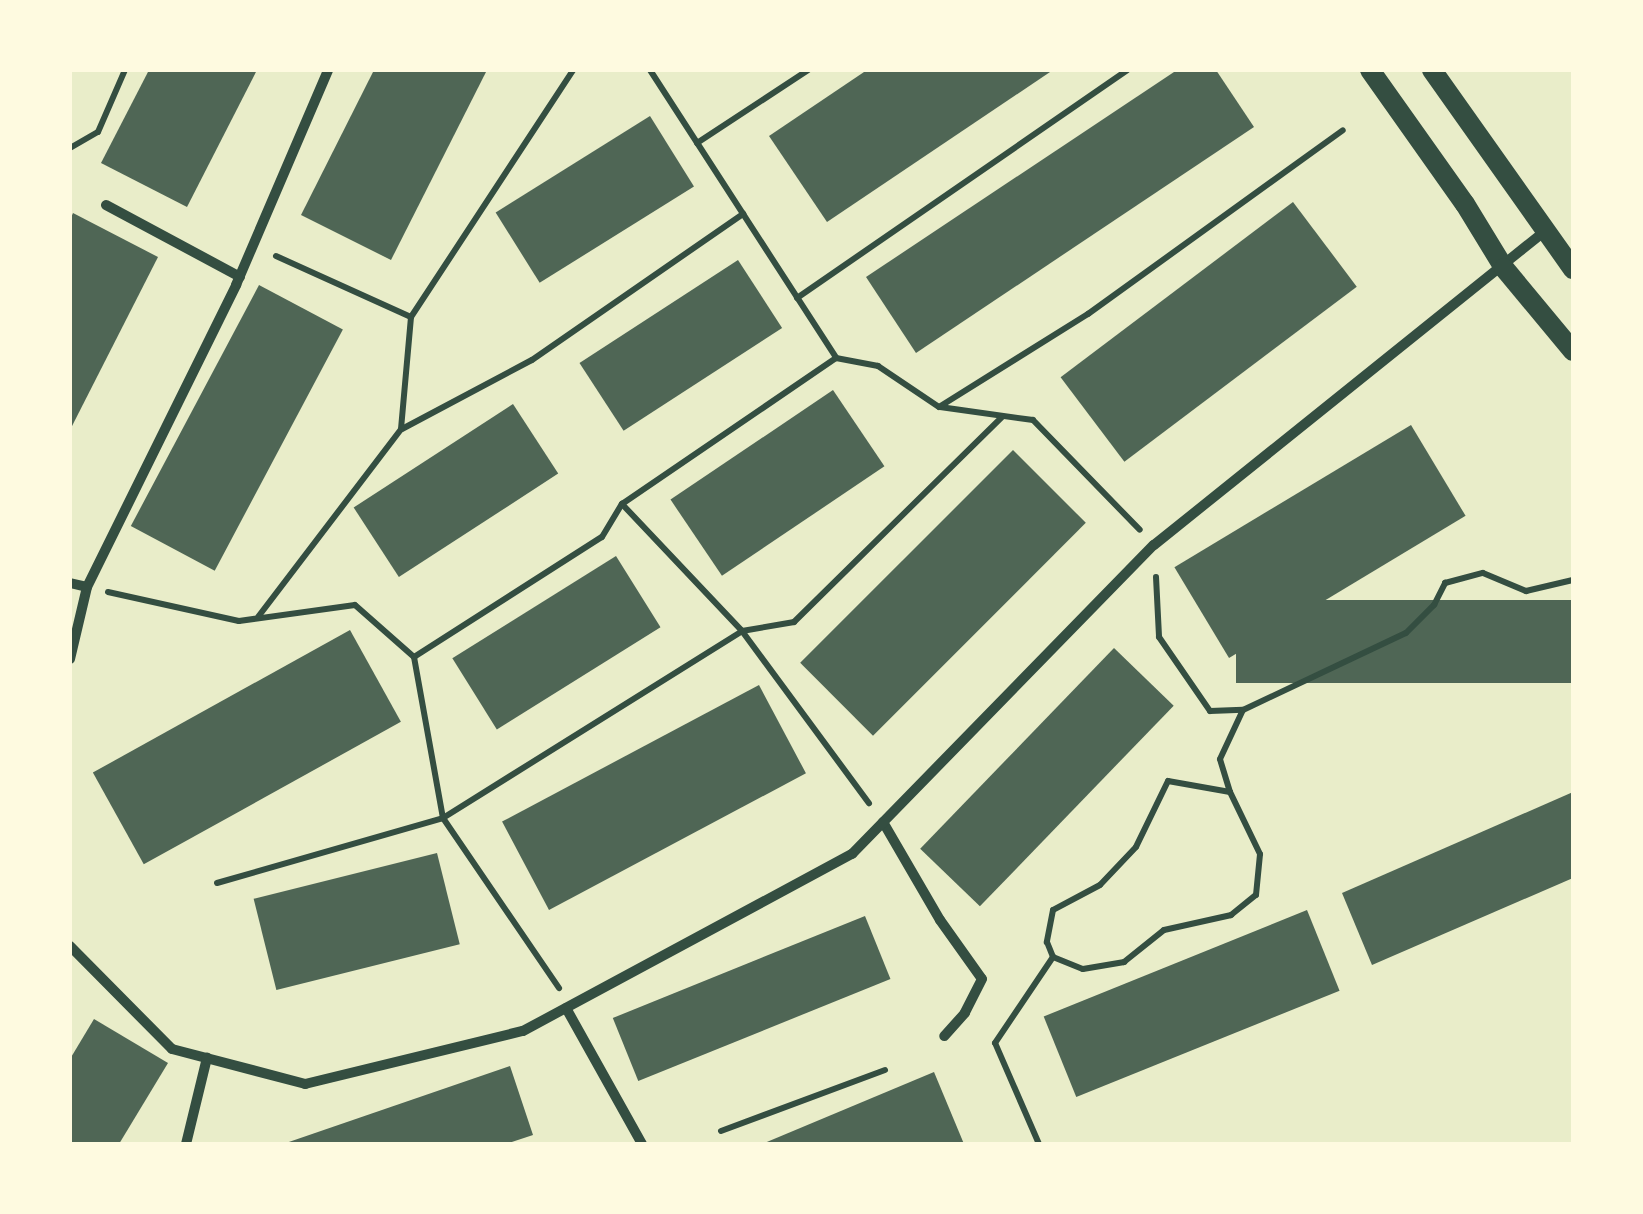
<!DOCTYPE html>
<style>
body{margin:0}
#map{position:relative;width:1643px;height:1214px;overflow:hidden;background:#e9edc9;font-family:"Fira Sans Condensed",sans-serif}
div>[style]{position:absolute}
.building>*{inset:0;background:#4f6655;transform-origin:0 0}
.path>*{height:6px;margin:-3px;padding:0 3px;transform-origin:3px;border-radius:3px;background:#344e41}
.minor>*{height:10px;margin:-5px;padding:0 5px;transform-origin:5px;border-radius:5px;background:#344e41}
.secondary>*{height:20px;margin:-10px;padding:0 10px;transform-origin:10px;border-radius:10px;background:#344e41}
span{translate:-50% -50%;white-space:nowrap;text-align:center;line-height:1.15;-webkit-text-stroke:9px #fefae0;paint-order:stroke}
.frame{position:absolute;inset:0;border:72px solid #fefae0;pointer-events:none}
</style>
<div id="map">
<div class="building">
<div style="clip-path:polygon(149px 70px,257px 70px,187px 207px,101px 163px)"></div>
<div style="clip-path:polygon(374px 70px,487px 70px,391px 260px,301px 215px)"></div>
<div style="clip-path:polygon(867px 70px,1053px 70px,827px 222px,769px 136px)"></div>
<div style="clip-path:polygon(1177px 70px,1216px 70px,1254px 127px,916px 353px,866px 277px)"></div>
<div style="left:650px;top:116px;width:83px;height:182px;rotate:58deg"></div>
<div style="left:1293px;top:202px;width:106px;height:291px;rotate:53deg"></div>
<div style="clip-path:polygon(73px 213px,158px 257px,70px 430px,70px 220px)"></div>
<div style="left:738px;top:260px;width:81px;height:189px;rotate:57deg"></div>
<div style="left:259px;top:285px;width:95px;height:273px;rotate:28deg"></div>
<div style="left:833px;top:390px;width:92px;height:196px;rotate:56deg"></div>
<div style="left:513px;top:404px;width:83px;height:190px;rotate:57deg"></div>
<div style="left:1411px;top:425px;width:106px;height:276px;rotate:59deg"></div>
<div style="left:1013px;top:450px;width:103px;height:301px;rotate:45deg"></div>
<div style="left:616px;top:556px;width:84px;height:193px;rotate:58deg"></div>
<div style="left:1573px;top:600px;width:83px;height:337px;rotate:90deg"></div>
<div style="left:350px;top:630px;width:105px;height:294px;rotate:61deg"></div>
<div style="left:1114px;top:648px;width:83px;height:279px;rotate:44deg"></div>
<div style="left:759px;top:685px;width:100px;height:291px;rotate:62deg"></div>
<div style="clip-path:polygon(1573px 792px,1573px 878px,1372px 965px,1342px 893px)"></div>
<div style="left:437px;top:853px;width:94px;height:189px;rotate:76deg"></div>
<div style="left:1307px;top:910px;width:87px;height:284px;rotate:68deg"></div>
<div style="left:865px;top:916px;width:68px;height:272px;rotate:68deg"></div>
<div style="clip-path:polygon(94px 1019px,168px 1063px,119px 1144px,70px 1144px,70px 1059px)"></div>
<div style="clip-path:polygon(510px 1066px,533px 1135px,506px 1144px,283px 1144px)"></div>
<div style="clip-path:polygon(934px 1072px,964px 1144px,762px 1144px)"></div>
</div>
<div class="path">
<div style="left:650px;top:70px;width:343px;rotate:57.1deg"></div>
<div style="left:697px;top:143px;width:133px;rotate:-33.3deg"></div>
<div style="left:70px;top:148px;width:32px;rotate:-30deg"></div>
<div style="left:98px;top:132px;width:68px;rotate:-66.5deg"></div>
<div style="left:276px;top:256px;width:148px;rotate:24.3deg"></div>
<div style="left:797px;top:298px;width:401px;rotate:-34.6deg"></div>
<div style="left:940px;top:407px;width:94px;rotate:8deg"></div>
<div style="left:1033px;top:420px;width:153px;rotate:45.8deg"></div>
<div style="left:402px;top:429px;width:147px;rotate:-28deg"></div>
<div style="left:532px;top:360px;width:257px;rotate:-34.7deg"></div>
<div style="left:622px;top:504px;width:175px;rotate:46.6deg"></div>
<div style="left:742px;top:631px;width:214px;rotate:53.6deg"></div>
<div style="left:1156px;top:577px;width:60px;rotate:87.1deg"></div>
<div style="left:1159px;top:637px;width:90px;rotate:55.4deg"></div>
<div style="left:1210px;top:711px;width:33px;rotate:-2deg"></div>
<div style="left:108px;top:592px;width:134px;rotate:12.5deg"></div>
<div style="left:239px;top:621px;width:117px;rotate:-7.9deg"></div>
<div style="left:355px;top:605px;width:79px;rotate:41.4deg"></div>
<div style="left:414px;top:657px;width:223px;rotate:-32.6deg"></div>
<div style="left:602px;top:537px;width:39px;rotate:-59deg"></div>
<div style="left:622px;top:504px;width:259px;rotate:-34.3deg"></div>
<div style="left:836px;top:358px;width:43px;rotate:10.8deg"></div>
<div style="left:878px;top:366px;width:73px;rotate:33.9deg"></div>
<div style="left:939px;top:407px;width:176px;rotate:-32deg"></div>
<div style="left:1088px;top:314px;width:314px;rotate:-35.8deg"></div>
<div style="left:258px;top:617px;width:236px;rotate:-52.7deg"></div>
<div style="left:401px;top:429px;width:112px;rotate:-84.9deg"></div>
<div style="left:411px;top:317px;width:295px;rotate:-56.7deg"></div>
<div style="left:414px;top:657px;width:164px;rotate:79.8deg"></div>
<div style="left:443px;top:818px;width:206px;rotate:55.7deg"></div>
<div style="left:1230px;top:792px;width:63px;rotate:-169.9deg"></div>
<div style="left:1168px;top:781px;width:73px;rotate:115.9deg"></div>
<div style="left:1136px;top:847px;width:52px;rotate:133.5deg"></div>
<div style="left:1100px;top:885px;width:53px;rotate:152deg"></div>
<div style="left:1053px;top:910px;width:33px;rotate:101deg"></div>
<div style="left:1047px;top:942px;width:16px;rotate:68deg"></div>
<div style="left:1053px;top:957px;width:32px;rotate:22deg"></div>
<div style="left:1083px;top:969px;width:42px;rotate:-9.7deg"></div>
<div style="left:1124px;top:962px;width:51px;rotate:-38.7deg"></div>
<div style="left:1164px;top:930px;width:69px;rotate:-12.6deg"></div>
<div style="left:1231px;top:915px;width:32px;rotate:-39deg"></div>
<div style="left:1256px;top:895px;width:41px;rotate:-84.4deg"></div>
<div style="left:1260px;top:854px;width:69px;rotate:-115.8deg"></div>
<div style="left:1230px;top:792px;width:34px;rotate:-107deg"></div>
<div style="left:1220px;top:759px;width:54px;rotate:-64.9deg"></div>
<div style="left:1243px;top:710px;width:180px;rotate:-25.3deg"></div>
<div style="left:1406px;top:633px;width:40px;rotate:-45deg"></div>
<div style="left:1434px;top:605px;width:25px;rotate:-63deg"></div>
<div style="left:1445px;top:583px;width:39px;rotate:-15deg"></div>
<div style="left:1483px;top:573px;width:47px;rotate:22.7deg"></div>
<div style="left:1526px;top:591px;width:48px;rotate:-13.2deg"></div>
<div style="left:217px;top:883px;width:235px;rotate:-16deg"></div>
<div style="left:443px;top:818px;width:353px;rotate:-32deg"></div>
<div style="left:742px;top:631px;width:53px;rotate:-9.8deg"></div>
<div style="left:794px;top:622px;width:293px;rotate:-44.6deg"></div>
<div style="left:721px;top:1131px;width:175px;rotate:-20.4deg"></div>
<div style="left:1039px;top:1144px;width:110px;rotate:-113.5deg"></div>
<div style="left:995px;top:1043px;width:104px;rotate:-56deg"></div>
</div>
<div class="minor">
<div style="left:106px;top:205px;width:152px;rotate:28.2deg"></div>
<div style="left:70px;top:583px;width:17px;rotate:13deg"></div>
<div style="left:70px;top:659px;width:74px;rotate:-76.7deg"></div>
<div style="left:87px;top:587px;width:337px;rotate:-63.7deg"></div>
<div style="left:236px;top:285px;width:234px;rotate:-66.8deg"></div>
<div style="left:883px;top:822px;width:113px;rotate:59.8deg"></div>
<div style="left:940px;top:920px;width:72px;rotate:54.6deg"></div>
<div style="left:982px;top:979px;width:38px;rotate:117deg"></div>
<div style="left:965px;top:1013px;width:31px;rotate:132deg"></div>
<div style="left:70px;top:946px;width:145px;rotate:45.3deg"></div>
<div style="left:172px;top:1049px;width:138px;rotate:14.7deg"></div>
<div style="left:305px;top:1084px;width:224px;rotate:-13.7deg"></div>
<div style="left:523px;top:1031px;width:374px;rotate:-28.3deg"></div>
<div style="left:852px;top:854px;width:432px;rotate:-45.7deg"></div>
<div style="left:1154px;top:545px;width:501px;rotate:-38.77deg"></div>
<div style="left:566px;top:1008px;width:156px;rotate:60.8deg"></div>
<div style="left:186px;top:1144px;width:89px;rotate:-76.3deg"></div>
</div>
<div class="secondary">
<div style="left:1370px;top:70px;width:164px;rotate:54.7deg"></div>
<div style="left:1465px;top:204px;width:75px;rotate:58.6deg"></div>
<div style="left:1504px;top:268px;width:108px;rotate:50.3deg"></div>
<div style="left:1432px;top:70px;width:244px;rotate:54.7deg"></div>
</div>
<div class="frame"></div>
</div>
